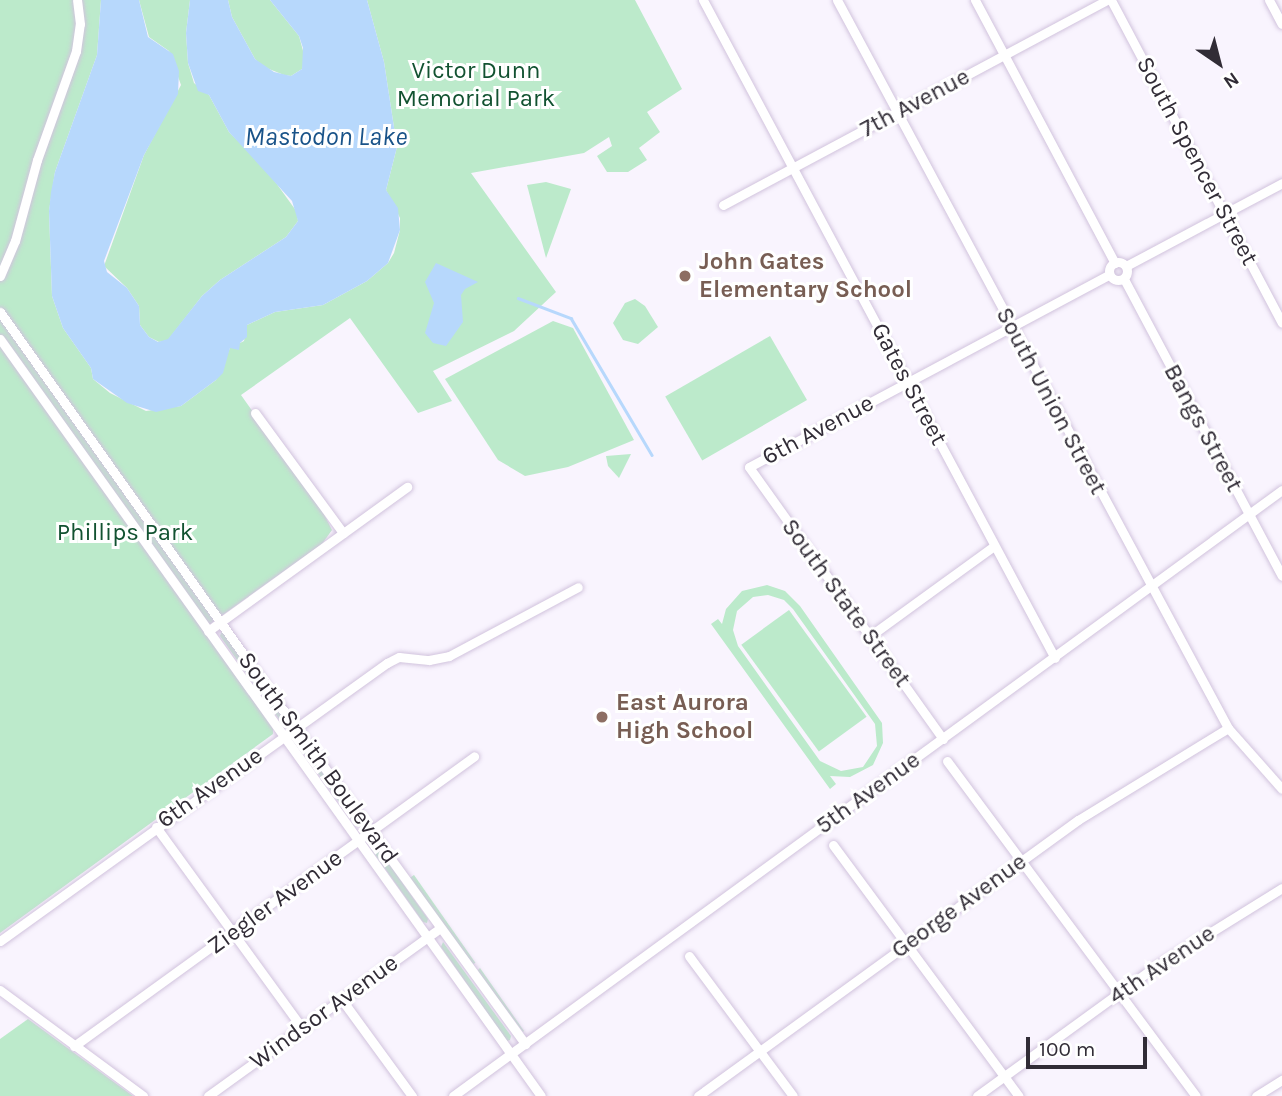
<!DOCTYPE html>
<style>
body{margin:0}
#map{position:relative;width:1282px;height:1096px;overflow:hidden;background:#f9f4fe;font-family:Karla,sans-serif}
div>[style]{position:absolute}
.green>*{inset:0;background:#bceacb;transform-origin:0 0}
.water>*{inset:0;background:#b7d8fc}
.stream>*{height:2.5px;margin:-1.25px;padding:0 1.25px;transform-origin:1.25px;border-radius:1.25px;background:#b7d8fc}
.roads{filter:drop-shadow(0 0 2px #d1c3dd) drop-shadow(0 0 2px #d1c3dd)}
.minor>*{height:9px;margin:-4.5px;padding:0 4.5px;transform-origin:4.5px;border-radius:4.5px;background:#fff}
.minor>.ring{margin:-4.5px;padding:0;box-sizing:content-box;background:none;border:9px solid #fff;border-radius:50%}
.dots>*{width:19px;height:19px;translate:-50% -50%;box-sizing:border-box;border:4px solid #fff;border-radius:50%}
span{translate:-50% -50%;white-space:nowrap;text-align:center;line-height:1.15;-webkit-text-stroke:6px #fff;paint-order:stroke}
.park-label{font-size:24px;color:#125231}
.street-label{font-size:24px;color:#312c36}
.education-label{font-size:24px;color:#785e54;font-weight:700}
.left{translate:0 -50%;text-align:left}
.water-label{font-size:26px;color:#195389;font-style:italic}
.north{position:absolute;left:1184px;top:28px;width:70px;height:70px;-webkit-text-stroke:5px #fff;paint-order:stroke;rotate:145deg;font-size:19px;font-weight:700;line-height:28px;text-align:center;color:#312c36}
.north::after{content:'';display:block;margin:auto;width:24px;height:32px;background:#312c36;clip-path:polygon(50% 0,100% 100%,50% 72%,0 100%)}
.scale{position:absolute;left:1026px;top:1037px;width:121px;height:32px;box-sizing:border-box;border:4px solid #312c36;border-top:0;padding-left:9px;font-size:21px;line-height:24px;white-space:nowrap;color:#312c36;-webkit-text-stroke:5px #fff;paint-order:stroke}
</style>
<div id="map">
<div class="green">
<div style="clip-path:polygon(0 0,101px 0,97px 55px,55px 172px,49px 211px,52px 296px,63px 328px,91px 368px,93px 379px,110px 393px,146px 411px,181px 406px,216px 380px,230px 348px,244px 341px,247px 325px,275px 312px,323px 305px,367px 281px,388px 263px,394px 253px,400px 230px,400px 218px,386px 190px,397px 147px,384px 62px,367px 0,635px 0,682px 89px,647px 112px,660px 132px,639px 148px,647px 160px,628px 172px,607px 172px,597px 156px,612px 146px,609px 137px,584px 153px,471px 173px,556px 292px,514px 331px,433px 371px,452px 401px,418px 413px,350px 318px,241px 395px,322px 510px,332px 530px,322px 544px,203px 629px,273px 729px,273px 734px,0 933px)"></div>
<div style="clip-path:polygon(139px 0,190px 0,186px 33px,188px 63px,194px 83px,209px 95px,229px 132px,266px 169px,297px 212px,298px 221px,286px 237px,220px 280px,202px 296px,168px 340px,159px 342px,149px 337px,140px 325px,139px 306px,127px 288px,104px 266px,144px 155px,181px 85px,169px 51px,149px 37px)"></div>
<div style="clip-path:polygon(228px 0,270px 0,299px 36px,305px 58px,302px 69px,291px 76px,284px 75px,264px 67px,255px 59px,232px 17px)"></div>
<div style="clip-path:polygon(546px 182px,571px 189px,546px 258px,527px 185px)"></div>
<div style="clip-path:polygon(635px 299px,645px 306px,658px 327px,638px 344px,623px 340px,613px 323px,625px 303px)"></div>
<div style="clip-path:polygon(553px 321px,573px 328px,634px 440px,568px 467px,525px 476px,498px 460px,445px 379px)"></div>
<div style="left:770px;top:336px;width:74px;height:121px;rotate:60deg"></div>
<div style="clip-path:polygon(631px 454px,619px 478px,608px 466px,606px 456px)"></div>
<div style="clip-path:polygon(evenodd,767px 585px,785px 591px,800px 606px,882px 723px,883px 743px,873px 765px,850px 777px,830px 776px,836px 784px,830px 789px,711px 624px,718px 619px,722px 624px,726px 609px,742px 591px,767px 585px,768px 595px,784px 600px,793px 609px,875px 724px,877px 746px,863px 767px,841px 771px,820px 761px,738px 646px,733px 630px,737px 611px,753px 597px,768px 595px)"></div>
<div style="left:789px;top:610px;width:132px;height:59px;rotate:54deg"></div>
<div style="clip-path:polygon(222px 631px,285px 719px,284px 720px,279px 719px,220px 636px)"></div>
<div style="clip-path:polygon(299px 740px,360px 823px,357px 827px,298px 745px)"></div>
<div style="clip-path:polygon(375px 844px,428px 919px,427px 923px,423px 922px,371px 849px)"></div>
<div style="left:414px;top:875px;width:107px;height:9px;rotate:55deg"></div>
<div style="clip-path:polygon(443px 942px,511px 1036px,510px 1040px,507px 1041px,441px 947px)"></div>
<div style="clip-path:polygon(480px 968px,524px 1031px,523px 1032px,477px 971px)"></div>
<div style="clip-path:polygon(28px 1019px,133px 1096px,0 1096px,0 1039px)"></div>
</div>
<div class="water">
<div style="clip-path:polygon(101px 0,139px 0,148px 37px,173px 54px,179px 71px,178px 94px,144px 155px,104px 261px,107px 272px,127px 288px,139px 306px,140px 325px,149px 337px,158px 342px,168px 339px,202px 296px,220px 280px,286px 237px,298px 221px,292px 201px,229px 132px,209px 95px,198px 91px,188px 63px,186px 33px,190px 0,228px 0,232px 17px,255px 59px,274px 72px,291px 76px,302px 69px,303px 48px,299px 36px,270px 0,367px 0,384px 62px,397px 147px,386px 190px,398px 208px,400px 230px,388px 263px,367px 281px,323px 305px,275px 312px,247px 325px,247px 337px,240px 343px,239px 350px,230px 348px,223px 373px,216px 380px,181px 406px,156px 412px,127px 403px,93px 379px,91px 368px,63px 328px,52px 296px,49px 211px,51px 192px,55px 172px,97px 55px)"></div>
<div style="clip-path:polygon(436px 263px,478px 282px,465px 289px,461px 295px,463px 322px,446px 346px,433px 343px,425px 333px,434px 303px,425px 282px)"></div>
</div>
<div class="stream">
<div style="left:518px;top:298px;width:57px;rotate:20.7deg"></div>
<div style="left:571px;top:318px;width:159px;rotate:59.4deg"></div>
</div>
<div class="roads">
<div class="minor">
<div style="left:703px;top:0;width:746px;rotate:61.86deg"></div>
<div style="left:837px;top:0;width:826px;rotate:61.76deg"></div>
<div style="left:1228px;top:728px;width:81px;rotate:48.5deg"></div>
<div style="left:975px;top:0;width:298px;rotate:62deg"></div>
<div style="left:1111px;top:0;width:365px;rotate:62.1deg"></div>
<div style="left:1269px;top:0;width:27px;rotate:62deg"></div>
<div style="left:723px;top:205px;width:435px;rotate:-28.1deg"></div>
<div class="ring" style="left:1109px;top:262px;width:9px;height:9px"></div>
<div style="left:1126px;top:266px;width:177px;rotate:-28deg"></div>
<div style="left:0;top:276px;width:38px;rotate:-67deg"></div>
<div style="left:15px;top:241px;width:84px;rotate:-74.8deg"></div>
<div style="left:37px;top:160px;width:116px;rotate:-70.3deg"></div>
<div style="left:76px;top:51px;width:27px;rotate:-82deg"></div>
<div style="left:80px;top:24px;width:24px;rotate:-97deg"></div>
<div style="left:1124px;top:279px;width:336px;rotate:62deg"></div>
<div style="left:0;top:312px;width:509px;rotate:54.59deg"></div>
<div style="left:295px;top:727px;width:392px;rotate:54deg"></div>
<div style="left:0;top:339px;width:930px;rotate:54.45deg"></div>
<div style="left:255px;top:413px;width:149px;rotate:53.7deg"></div>
<div style="left:208px;top:631px;width:246px;rotate:-35.9deg"></div>
<div style="left:870px;top:636px;width:153px;rotate:-36deg"></div>
<div style="left:943px;top:739px;width:334px;rotate:-125.5deg"></div>
<div style="left:749px;top:467px;width:408px;rotate:-28.1deg"></div>
<div style="left:947px;top:761px;width:417px;rotate:53.4deg"></div>
<div style="left:156px;top:827px;width:248px;rotate:54deg"></div>
<div style="left:833px;top:845px;width:312px;rotate:53.5deg"></div>
<div style="left:0;top:941px;width:477px;rotate:-35.7deg"></div>
<div style="left:387px;top:663px;width:13px;rotate:-27deg"></div>
<div style="left:399px;top:657px;width:30px;rotate:6deg"></div>
<div style="left:429px;top:660px;width:20px;rotate:-11deg"></div>
<div style="left:449px;top:656px;width:146px;rotate:-28.1deg"></div>
<div style="left:689px;top:956px;width:174px;rotate:53.4deg"></div>
<div style="left:0;top:990px;width:178px;rotate:36.5deg"></div>
<div style="left:342px;top:1000px;width:119px;rotate:53.9deg"></div>
<div style="left:74px;top:1046px;width:494px;rotate:-35.9deg"></div>
<div style="left:208px;top:1096px;width:286px;rotate:-35.9deg"></div>
<div style="left:453px;top:1096px;width:1027px;rotate:-36.17deg"></div>
<div style="left:698px;top:1096px;width:470px;rotate:-36deg"></div>
<div style="left:1078px;top:820px;width:176px;rotate:-31.5deg"></div>
<div style="left:977px;top:1096px;width:218px;rotate:-36deg"></div>
<div style="left:1153px;top:968px;width:152px;rotate:-31.8deg"></div>
<div style="left:1256px;top:1096px;width:31px;rotate:-32deg"></div>
</div>
</div>
<div class="dots">
<div style="left:685px;top:276px;background:#8d6e63"></div>
<div style="left:602px;top:717px;background:#8d6e63"></div>
</div>
<div class="park-label">
<span style="left:476px;top:85px">Victor Dunn<br>Memorial Park</span>
<span style="left:125px;top:533px">Phillips Park</span>
</div>
<div class="street-label">
<span style="left:915px;top:103px;rotate:-28deg">7th Avenue</span>
<span style="left:1197px;top:161px;rotate:62deg">South Spencer Street</span>
<span style="left:909px;top:384px;rotate:62deg">Gates Street</span>
<span style="left:1051px;top:401px;rotate:62deg">South Union Street</span>
<span style="left:1203px;top:428px;rotate:62deg">Bangs Street</span>
<span style="left:818px;top:430px;rotate:-28deg">6th Avenue</span>
<span style="left:846px;top:603px;rotate:54deg">South State Street</span>
<span style="left:318px;top:758px;rotate:54deg">South Smith Boulevard</span>
<span style="left:210px;top:788px;rotate:-35deg">6th Avenue</span>
<span style="left:868px;top:793px;rotate:-36deg">5th Avenue</span>
<span style="left:275px;top:902px;rotate:-36deg">Ziegler Avenue</span>
<span style="left:959px;top:906px;rotate:-36deg">George Avenue</span>
<span style="left:1162px;top:965px;rotate:-34deg">4th Avenue</span>
<span style="left:324px;top:1012px;rotate:-36deg">Windsor Avenue</span>
</div>
<div class="education-label">
<span class="left" style="left:699px;top:276px">John Gates<br>Elementary School</span>
<span class="left" style="left:616px;top:717px">East Aurora<br>High School</span>
</div>
<div class="water-label">
<span style="left:326px;top:137px">Mastodon Lake</span>
</div>
<div class="north">N</div>
<div class="scale">100 m</div>
</div>
